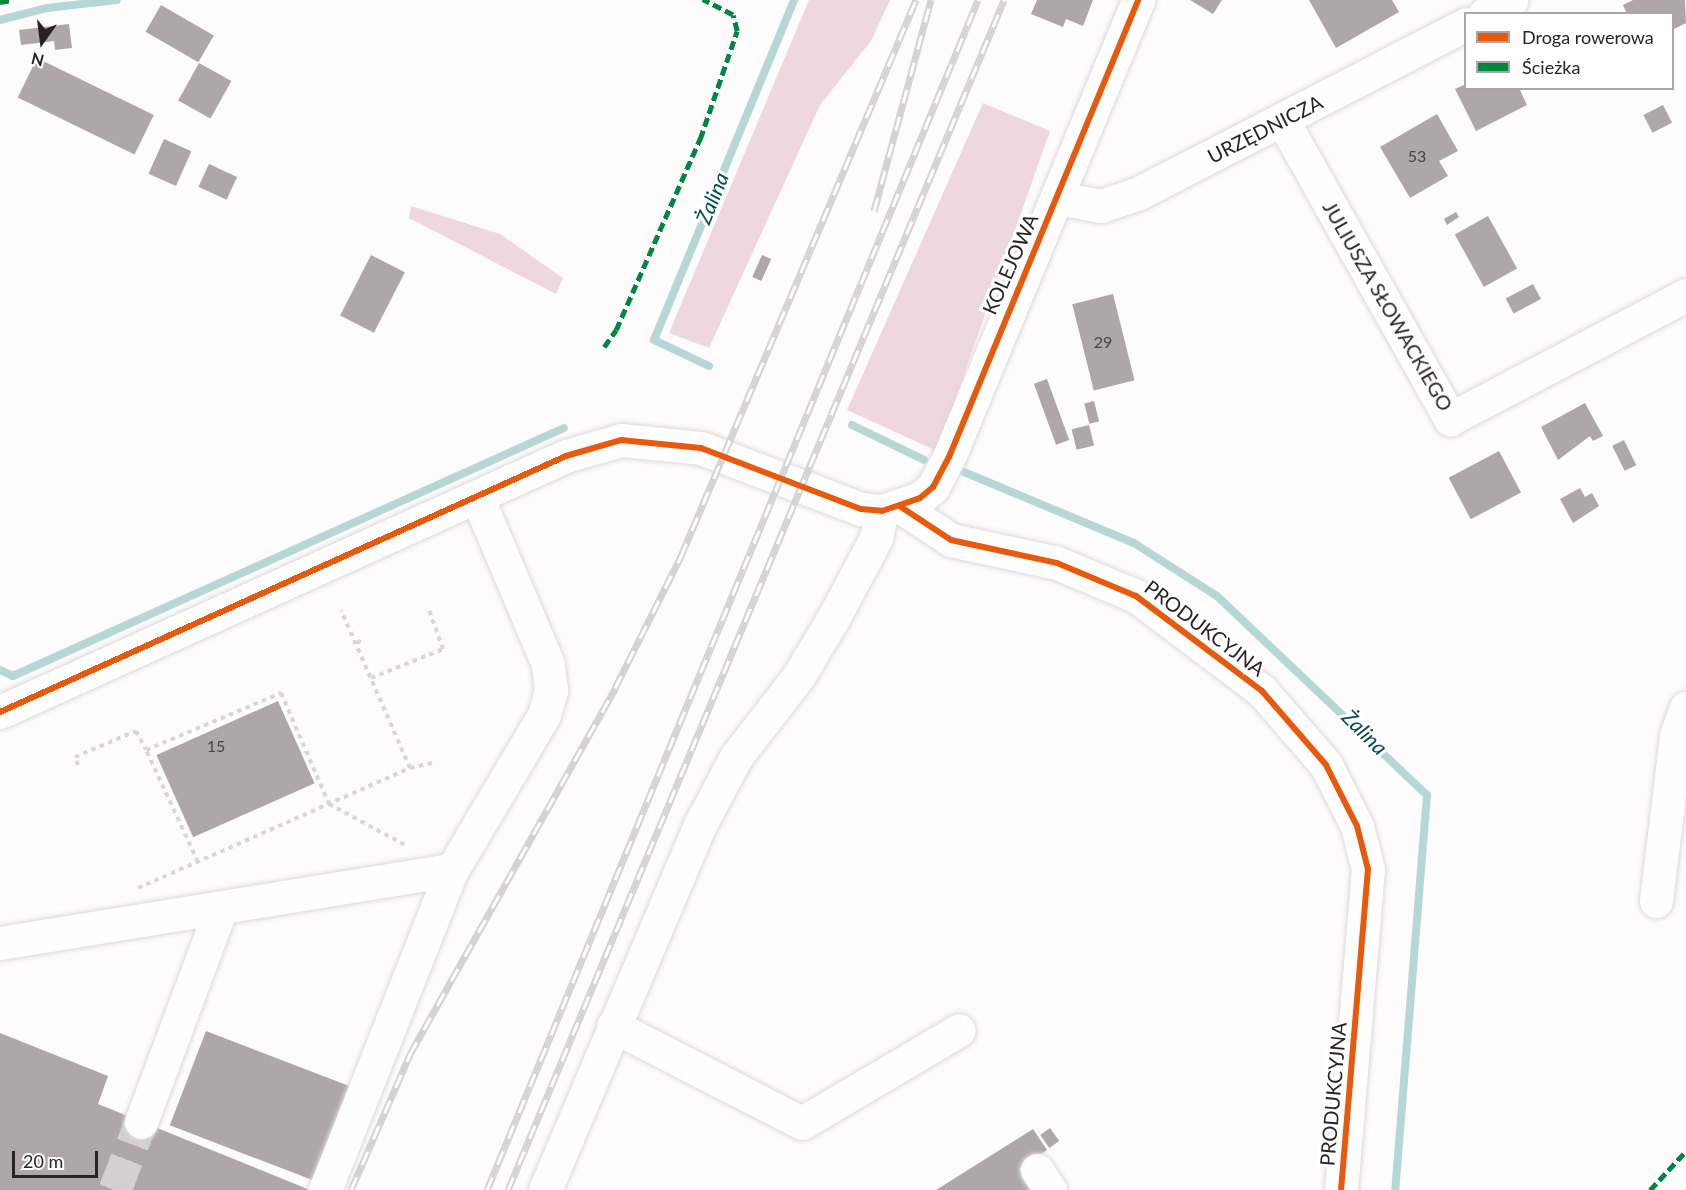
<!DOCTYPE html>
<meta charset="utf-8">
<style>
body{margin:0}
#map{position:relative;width:1686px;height:1190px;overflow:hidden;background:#fefbfc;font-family:Lato,sans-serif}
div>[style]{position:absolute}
.forest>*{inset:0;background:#efd7df}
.stream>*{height:8px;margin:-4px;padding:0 4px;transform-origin:4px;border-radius:4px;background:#b5d7d6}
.building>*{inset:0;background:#aea6a9;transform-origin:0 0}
.minor-tunnel>*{height:33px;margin-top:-16.5px;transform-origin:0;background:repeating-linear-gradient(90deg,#d4cfd1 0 33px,transparent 0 49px)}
.path>*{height:4px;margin-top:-2px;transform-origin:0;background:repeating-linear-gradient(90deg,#d8d6d7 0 4.5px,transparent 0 9px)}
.roads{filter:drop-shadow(0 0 2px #ded8da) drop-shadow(0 0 2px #ded8da)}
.minor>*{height:33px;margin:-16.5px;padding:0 16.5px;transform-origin:16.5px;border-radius:16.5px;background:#fffeff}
.rail>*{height:7px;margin-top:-3.5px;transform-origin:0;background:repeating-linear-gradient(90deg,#fff 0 14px,#d4d3d3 0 28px);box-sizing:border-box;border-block:2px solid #d4d3d3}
.quiet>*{height:4.5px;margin-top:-2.25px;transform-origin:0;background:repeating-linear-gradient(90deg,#00873e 0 9px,transparent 0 13.5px)}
.cycleway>*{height:6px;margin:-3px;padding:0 3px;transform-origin:3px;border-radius:3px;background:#e8590c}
span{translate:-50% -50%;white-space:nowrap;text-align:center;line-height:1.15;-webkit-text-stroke:6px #fff;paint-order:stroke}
.number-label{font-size:16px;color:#4b4245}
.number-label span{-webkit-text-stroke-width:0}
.street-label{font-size:20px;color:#2a2124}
.water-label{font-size:21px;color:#024d4e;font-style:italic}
.legend{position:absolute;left:1464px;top:12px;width:210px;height:78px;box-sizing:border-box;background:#fff;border:2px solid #aaa6a7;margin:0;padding:8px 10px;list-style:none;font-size:18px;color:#2a2124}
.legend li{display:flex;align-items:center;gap:12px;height:30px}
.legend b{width:30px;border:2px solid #aaa6a7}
.north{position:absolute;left:12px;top:12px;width:60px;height:60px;-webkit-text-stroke:4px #fff;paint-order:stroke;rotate:194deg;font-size:16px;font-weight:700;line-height:24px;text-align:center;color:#2a2124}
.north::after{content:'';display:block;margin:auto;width:21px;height:27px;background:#2a2124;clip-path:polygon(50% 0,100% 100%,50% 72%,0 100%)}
.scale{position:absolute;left:12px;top:1151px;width:86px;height:27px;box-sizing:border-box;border:3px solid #2a2124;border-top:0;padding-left:8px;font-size:18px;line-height:21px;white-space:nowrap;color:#2a2124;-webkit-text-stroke:4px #fff;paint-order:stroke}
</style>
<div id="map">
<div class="forest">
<div style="clip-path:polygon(809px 0,890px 0,871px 41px,820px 105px,709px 348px,669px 333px)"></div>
<div style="clip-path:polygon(983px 103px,1050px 131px,937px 451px,847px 410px)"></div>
<div style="clip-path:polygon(411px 206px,500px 234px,563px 278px,556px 294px,409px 218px)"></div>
</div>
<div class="stream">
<div style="left:0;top:20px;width:49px;rotate:-14.3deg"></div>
<div style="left:47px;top:8px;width:70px;rotate:-6.5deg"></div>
<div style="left:709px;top:366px;width:61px;rotate:-154.7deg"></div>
<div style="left:654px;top:340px;width:368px;rotate:-67.6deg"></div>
<div style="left:852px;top:425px;width:80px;rotate:25.9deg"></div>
<div style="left:964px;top:472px;width:184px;rotate:22.7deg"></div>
<div style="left:1134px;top:543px;width:98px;rotate:32.6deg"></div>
<div style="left:1217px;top:596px;width:289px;rotate:43.5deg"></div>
<div style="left:1427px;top:795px;width:396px;rotate:94.6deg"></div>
<div style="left:0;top:670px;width:14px;rotate:25deg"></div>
<div style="left:13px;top:676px;width:604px;rotate:-24.23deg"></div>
</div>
<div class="building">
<div style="clip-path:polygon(1037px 0,1093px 0,1083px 26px,1066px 19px,1063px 27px,1031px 14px)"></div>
<div style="clip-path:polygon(1190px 0,1222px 0,1213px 14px)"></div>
<div style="clip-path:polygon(1309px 0,1392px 0,1399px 12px,1336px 48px)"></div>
<div style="clip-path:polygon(1633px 0,1685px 0,1686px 23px,1672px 30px,1672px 14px,1627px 14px,1623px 5px)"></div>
<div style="left:161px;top:5px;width:61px;height:31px;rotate:30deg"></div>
<div style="clip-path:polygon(69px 24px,72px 48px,55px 50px,54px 41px,21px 45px,19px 30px)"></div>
<div style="left:37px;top:58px;width:130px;height:44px;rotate:26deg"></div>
<div style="left:199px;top:63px;width:37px;height:43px;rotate:29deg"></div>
<div style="clip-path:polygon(1466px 84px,1466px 88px,1519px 88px,1527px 105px,1476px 131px,1455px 89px)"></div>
<div style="left:1663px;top:105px;width:20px;height:22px;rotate:63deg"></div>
<div style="clip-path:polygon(1437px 114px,1458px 151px,1439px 161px,1448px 176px,1410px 198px,1380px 147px)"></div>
<div style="left:164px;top:139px;width:30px;height:38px;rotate:24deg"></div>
<div style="left:209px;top:164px;width:31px;height:25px;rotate:25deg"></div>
<div style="clip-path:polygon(1456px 212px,1459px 217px,1447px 225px,1444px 219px)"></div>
<div style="left:1488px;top:216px;width:60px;height:38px;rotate:61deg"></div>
<div style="left:371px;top:255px;width:38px;height:68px;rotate:27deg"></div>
<div style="left:762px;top:255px;width:10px;height:24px;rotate:24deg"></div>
<div style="left:1533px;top:284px;width:17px;height:31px;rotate:62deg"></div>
<div style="left:1113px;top:294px;width:89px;height:42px;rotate:76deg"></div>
<div style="left:1047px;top:379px;width:65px;height:14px;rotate:70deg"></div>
<div style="left:1094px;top:401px;width:21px;height:10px;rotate:76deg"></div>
<div style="clip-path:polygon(1585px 403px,1603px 436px,1593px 441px,1590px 436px,1558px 460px,1541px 427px)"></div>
<div style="left:1089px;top:425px;width:21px;height:18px;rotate:76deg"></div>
<div style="left:1624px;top:440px;width:28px;height:13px;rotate:64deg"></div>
<div style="left:1499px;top:451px;width:47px;height:57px;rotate:62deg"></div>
<div style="clip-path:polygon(1580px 488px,1585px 497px,1592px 493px,1599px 506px,1573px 523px,1560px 499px)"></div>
<div style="left:278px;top:701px;width:90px;height:133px;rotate:66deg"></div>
<div style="left:206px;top:1031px;width:159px;height:101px;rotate:21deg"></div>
<div style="clip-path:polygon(0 1033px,108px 1076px,98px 1104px,310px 1190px,0 1190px)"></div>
<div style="left:1050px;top:1128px;width:16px;height:12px;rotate:55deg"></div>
<div style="clip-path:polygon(1033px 1129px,1047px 1150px,1019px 1169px,1034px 1190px,936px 1190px)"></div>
</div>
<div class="minor-tunnel">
<div style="left:115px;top:1190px;width:73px;rotate:-69.1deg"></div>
</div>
<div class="path">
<div style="left:357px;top:643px;width:7px;rotate:-34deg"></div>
<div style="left:371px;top:678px;width:78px;rotate:-21.9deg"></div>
<div style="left:443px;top:649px;width:41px;rotate:-109.7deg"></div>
<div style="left:78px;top:765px;width:9px;rotate:-111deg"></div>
<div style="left:75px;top:757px;width:66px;rotate:-23.1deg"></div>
<div style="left:136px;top:731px;width:21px;rotate:62deg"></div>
<div style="left:410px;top:768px;width:27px;rotate:-13deg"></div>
<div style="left:198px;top:862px;width:123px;rotate:-114.9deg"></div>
<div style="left:146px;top:750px;width:147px;rotate:-22.9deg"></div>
<div style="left:281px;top:693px;width:121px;rotate:66.6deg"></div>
<div style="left:329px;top:804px;width:89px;rotate:28.3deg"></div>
<div style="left:138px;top:888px;width:297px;rotate:-23.8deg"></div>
<div style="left:410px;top:768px;width:172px;rotate:-113.6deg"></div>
</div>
<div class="roads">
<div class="minor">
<div style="left:1485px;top:14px;width:30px;rotate:-28deg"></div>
<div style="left:1283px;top:121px;width:342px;rotate:60.7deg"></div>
<div style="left:1450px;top:419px;width:267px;rotate:-27.7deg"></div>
<div style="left:1058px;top:198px;width:44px;rotate:10.5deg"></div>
<div style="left:1101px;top:206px;width:40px;rotate:-18.9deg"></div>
<div style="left:1139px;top:193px;width:368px;rotate:-27.3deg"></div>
<div style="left:901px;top:507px;width:60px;rotate:33.4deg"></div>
<div style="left:951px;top:540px;width:108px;rotate:12.2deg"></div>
<div style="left:1057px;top:563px;width:86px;rotate:22.7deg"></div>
<div style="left:1136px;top:596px;width:158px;rotate:37deg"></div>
<div style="left:1262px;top:691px;width:98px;rotate:49.1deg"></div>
<div style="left:1326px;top:765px;width:68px;rotate:63.1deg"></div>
<div style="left:1357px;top:826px;width:44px;rotate:75.7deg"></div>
<div style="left:1368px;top:869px;width:322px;rotate:94.8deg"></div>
<div style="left:0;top:712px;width:621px;rotate:-24.34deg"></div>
<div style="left:566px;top:456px;width:57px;rotate:-16.2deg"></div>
<div style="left:621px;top:440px;width:80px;rotate:5.7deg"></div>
<div style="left:701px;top:448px;width:171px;rotate:20.9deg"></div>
<div style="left:861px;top:509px;width:21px;rotate:5deg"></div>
<div style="left:882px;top:511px;width:40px;rotate:-18.9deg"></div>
<div style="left:920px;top:498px;width:17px;rotate:-40deg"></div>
<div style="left:933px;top:487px;width:34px;rotate:-62deg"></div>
<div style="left:949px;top:457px;width:495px;rotate:-67.5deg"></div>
<div style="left:1656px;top:901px;width:167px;rotate:-83.1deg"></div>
<div style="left:1676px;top:735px;width:29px;rotate:-70deg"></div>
<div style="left:0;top:943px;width:458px;rotate:-9.2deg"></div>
<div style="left:452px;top:870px;width:180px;rotate:-59.3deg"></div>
<div style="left:544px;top:715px;width:26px;rotate:-74deg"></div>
<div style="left:551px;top:690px;width:26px;rotate:-97deg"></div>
<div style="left:548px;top:664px;width:181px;rotate:-113deg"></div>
<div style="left:613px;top:1026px;width:212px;rotate:27.2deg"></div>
<div style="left:802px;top:1123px;width:182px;rotate:-30.6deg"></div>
<div style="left:141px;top:1122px;width:228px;rotate:-69.5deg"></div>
<div style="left:1037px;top:1170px;width:24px;rotate:57deg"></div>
<div style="left:325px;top:1190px;width:344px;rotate:-68.4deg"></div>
<div style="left:545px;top:1190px;width:397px;rotate:-67deg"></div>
<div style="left:700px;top:825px;width:77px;rotate:-62.1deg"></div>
<div style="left:736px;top:757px;width:101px;rotate:-52.2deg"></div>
<div style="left:798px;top:677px;width:70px;rotate:-59deg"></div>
<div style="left:834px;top:617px;width:89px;rotate:-62deg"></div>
<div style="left:876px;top:538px;width:28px;rotate:-77deg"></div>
</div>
</div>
<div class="rail">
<div style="left:874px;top:211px;width:219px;rotate:-74.9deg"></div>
<div style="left:351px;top:1190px;width:148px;rotate:-66.5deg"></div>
<div style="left:410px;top:1054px;width:420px;rotate:-60.7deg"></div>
<div style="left:615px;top:688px;width:148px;rotate:-63.4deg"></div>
<div style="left:681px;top:556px;width:604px;rotate:-67.09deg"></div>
<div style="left:487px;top:1190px;width:1287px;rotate:-67.58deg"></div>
<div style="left:508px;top:1190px;width:1289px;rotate:-67.37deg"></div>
</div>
<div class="quiet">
<div style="left:0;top:2px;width:12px;rotate:-9deg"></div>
<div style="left:604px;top:347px;width:21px;rotate:-55deg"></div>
<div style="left:616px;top:330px;width:209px;rotate:-66.3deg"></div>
<div style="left:700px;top:139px;width:114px;rotate:-71.1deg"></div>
<div style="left:737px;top:31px;width:16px;rotate:-104deg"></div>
<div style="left:733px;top:15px;width:34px;rotate:-153deg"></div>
<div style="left:1650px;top:1190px;width:53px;rotate:-47.3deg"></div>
</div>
<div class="cycleway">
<div style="left:901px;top:507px;width:60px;rotate:33.4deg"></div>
<div style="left:951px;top:540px;width:108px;rotate:12.2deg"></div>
<div style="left:1057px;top:563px;width:86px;rotate:22.7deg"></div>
<div style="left:1136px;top:596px;width:158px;rotate:37deg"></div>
<div style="left:1262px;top:691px;width:98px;rotate:49.1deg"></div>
<div style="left:1326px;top:765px;width:68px;rotate:63.1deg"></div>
<div style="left:1357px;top:826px;width:44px;rotate:75.7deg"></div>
<div style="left:1368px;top:869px;width:322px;rotate:94.8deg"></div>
<div style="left:0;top:712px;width:621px;rotate:-24.34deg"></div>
<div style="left:566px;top:456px;width:57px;rotate:-16.2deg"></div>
<div style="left:621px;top:440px;width:80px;rotate:5.7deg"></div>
<div style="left:701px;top:448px;width:171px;rotate:20.9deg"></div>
<div style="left:861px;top:509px;width:21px;rotate:5deg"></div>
<div style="left:882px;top:511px;width:40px;rotate:-18.9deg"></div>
<div style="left:920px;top:498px;width:17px;rotate:-40deg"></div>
<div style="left:933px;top:487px;width:34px;rotate:-62deg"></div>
<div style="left:949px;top:457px;width:495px;rotate:-67.5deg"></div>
</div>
<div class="number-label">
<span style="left:1417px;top:156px">53</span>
<span style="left:1103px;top:342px">29</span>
<span style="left:216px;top:746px">15</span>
</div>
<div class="street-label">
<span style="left:1265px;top:129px;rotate:-27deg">URZĘDNICZA</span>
<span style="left:1010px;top:264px;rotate:-66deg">KOLEJOWA</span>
<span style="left:1388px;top:306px;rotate:60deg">JULIUSZA SŁOWACKIEGO</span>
<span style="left:1205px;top:628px;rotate:37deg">PRODUKCYJNA</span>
<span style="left:1333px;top:1094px;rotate:-85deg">PRODUKCYJNA</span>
</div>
<div class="water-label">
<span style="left:712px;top:198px;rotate:-68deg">Żalina</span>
<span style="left:1365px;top:732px;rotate:45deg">Żalina</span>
</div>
<ul class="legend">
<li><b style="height:8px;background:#e8590c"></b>Droga rowerowa</li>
<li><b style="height:8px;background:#00873e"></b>Ścieżka</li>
</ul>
<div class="north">N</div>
<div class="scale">20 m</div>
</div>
